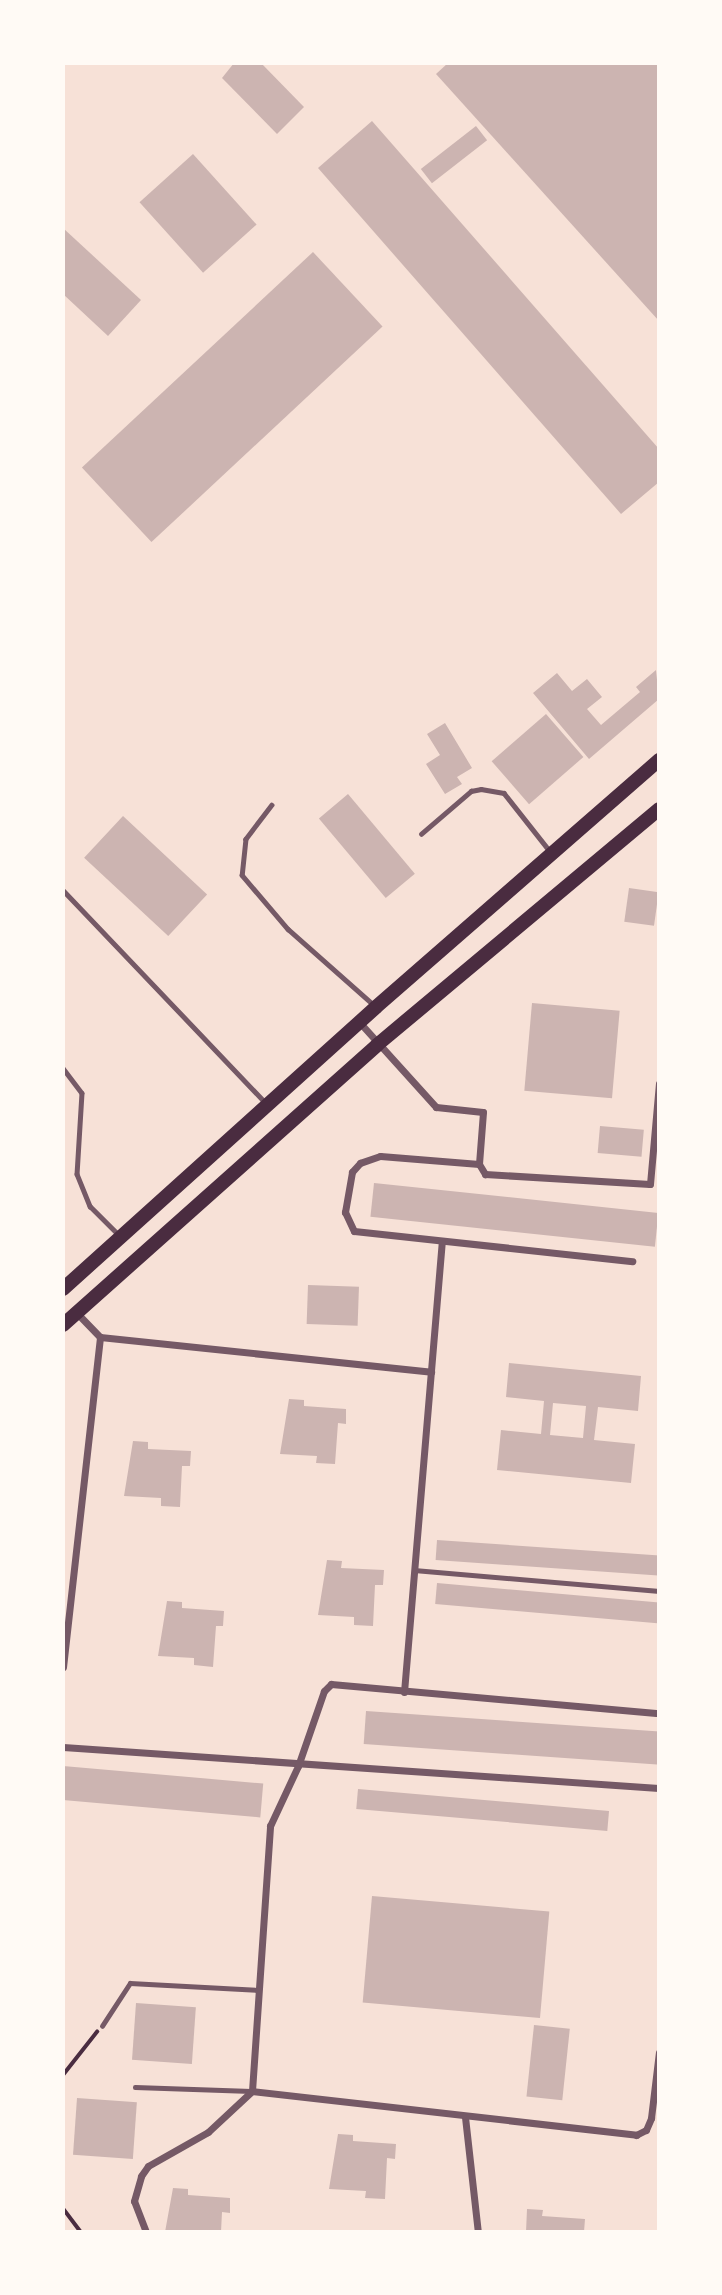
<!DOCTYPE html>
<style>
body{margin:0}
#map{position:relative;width:722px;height:2295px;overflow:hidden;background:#f7e1d7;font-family:Helvetica,sans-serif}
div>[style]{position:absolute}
.building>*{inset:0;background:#ccb4b1;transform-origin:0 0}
.path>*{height:3.5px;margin:-1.75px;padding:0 1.75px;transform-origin:1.75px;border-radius:1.75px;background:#4a2c40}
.service>*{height:4.5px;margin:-2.25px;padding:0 2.25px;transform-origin:2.25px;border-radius:2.25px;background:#755966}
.minor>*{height:7px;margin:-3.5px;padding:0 3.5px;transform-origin:3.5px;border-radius:3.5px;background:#755966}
.primary>*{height:14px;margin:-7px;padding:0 7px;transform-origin:7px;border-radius:7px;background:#4a2c40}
span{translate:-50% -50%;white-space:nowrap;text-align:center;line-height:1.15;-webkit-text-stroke:7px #fffaf5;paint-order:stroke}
.frame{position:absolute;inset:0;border:65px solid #fffaf5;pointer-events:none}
</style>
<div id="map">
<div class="building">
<div style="clip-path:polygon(234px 63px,261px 63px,304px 107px,277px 134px,222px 78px)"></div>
<div style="clip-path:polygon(448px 63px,659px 63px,659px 321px,436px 74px)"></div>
<div style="clip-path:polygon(372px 121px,659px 449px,659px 482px,621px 514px,318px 168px)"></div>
<div style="left:476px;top:126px;width:18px;height:70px;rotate:52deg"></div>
<div style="left:193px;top:154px;width:95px;height:72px;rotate:48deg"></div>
<div style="clip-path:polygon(63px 228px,141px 300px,108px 336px,63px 294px)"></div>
<div style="left:313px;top:252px;width:102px;height:316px;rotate:47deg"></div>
<div style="clip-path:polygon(656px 670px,659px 699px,589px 759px,533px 693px,557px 673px,572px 691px,587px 679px,602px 697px,587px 709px,601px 725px,640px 692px,636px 687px)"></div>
<div style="left:546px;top:714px;width:57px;height:72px;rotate:49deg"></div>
<div style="clip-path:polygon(445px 723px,472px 768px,457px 777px,462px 784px,445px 794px,426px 764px,440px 755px,427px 734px)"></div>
<div style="left:348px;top:794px;width:104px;height:38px;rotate:50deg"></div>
<div style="left:123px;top:816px;width:115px;height:57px;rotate:43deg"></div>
<div style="left:629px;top:888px;width:30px;height:34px;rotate:8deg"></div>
<div style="left:532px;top:1003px;width:88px;height:88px;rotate:5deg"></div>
<div style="left:600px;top:1126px;width:44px;height:27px;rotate:5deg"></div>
<div style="left:374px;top:1183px;width:286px;height:34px;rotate:6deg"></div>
<div style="left:308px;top:1285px;width:51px;height:39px;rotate:2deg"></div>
<div style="clip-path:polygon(evenodd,509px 1363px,641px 1376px,638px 1411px,598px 1407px,594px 1440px,635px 1444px,631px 1483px,497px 1470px,501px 1430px,541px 1434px,544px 1401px,506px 1397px,509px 1363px,553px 1403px,586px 1406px,583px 1438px,550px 1435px,553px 1403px)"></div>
<div style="clip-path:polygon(289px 1399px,304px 1400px,304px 1406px,346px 1409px,346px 1424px,338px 1423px,335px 1464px,316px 1463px,317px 1456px,280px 1454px)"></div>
<div style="clip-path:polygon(133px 1441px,148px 1442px,148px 1449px,191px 1451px,190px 1466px,182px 1466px,180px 1507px,161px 1506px,161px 1498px,124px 1496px)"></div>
<div style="left:437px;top:1540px;width:223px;height:20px;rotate:4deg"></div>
<div style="clip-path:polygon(327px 1560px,342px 1561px,341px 1568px,384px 1570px,383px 1585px,375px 1585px,373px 1626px,354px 1625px,354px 1617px,318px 1615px)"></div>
<div style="left:437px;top:1583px;width:223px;height:21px;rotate:5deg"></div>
<div style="clip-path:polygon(167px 1601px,182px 1602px,182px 1608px,224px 1611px,223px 1626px,216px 1626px,213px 1667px,194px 1665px,194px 1658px,158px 1656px)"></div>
<div style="left:366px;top:1711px;width:294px;height:33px;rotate:4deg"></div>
<div style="left:63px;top:1766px;width:201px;height:34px;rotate:5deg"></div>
<div style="left:358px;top:1789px;width:252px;height:20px;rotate:5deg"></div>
<div style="left:372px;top:1896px;width:178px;height:107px;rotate:5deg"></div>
<div style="left:136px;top:2003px;width:60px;height:57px;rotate:4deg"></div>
<div style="left:534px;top:2025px;width:36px;height:72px;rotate:6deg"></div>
<div style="left:77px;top:2098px;width:60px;height:57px;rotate:4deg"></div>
<div style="clip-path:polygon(338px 2134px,353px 2135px,353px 2141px,396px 2144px,395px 2159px,387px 2158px,385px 2199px,365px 2198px,366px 2191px,329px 2189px)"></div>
<div style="clip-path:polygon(173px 2188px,188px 2189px,188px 2195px,230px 2198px,230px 2213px,222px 2212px,221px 2232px,165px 2232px)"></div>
<div style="clip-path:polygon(527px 2209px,543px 2210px,542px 2216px,585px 2219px,584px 2232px,526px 2232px)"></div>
</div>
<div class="path">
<div style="left:63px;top:2075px;width:55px;rotate:-51.7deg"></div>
<div style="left:63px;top:2208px;width:30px;rotate:53deg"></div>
</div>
<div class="service">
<div style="left:272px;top:805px;width:43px;rotate:127.4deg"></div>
<div style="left:246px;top:839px;width:36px;rotate:96deg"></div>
<div style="left:242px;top:875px;width:71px;rotate:49.6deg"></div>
<div style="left:288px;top:929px;width:116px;rotate:41.5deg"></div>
<div style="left:421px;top:834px;width:66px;rotate:-40.7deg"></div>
<div style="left:471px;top:791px;width:10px;rotate:-11deg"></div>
<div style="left:481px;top:789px;width:23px;rotate:10deg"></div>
<div style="left:504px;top:793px;width:73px;rotate:51.7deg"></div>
<div style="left:63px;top:890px;width:293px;rotate:46.4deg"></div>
<div style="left:63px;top:1068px;width:31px;rotate:53deg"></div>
<div style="left:82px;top:1093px;width:81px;rotate:93.5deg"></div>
<div style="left:77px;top:1174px;width:35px;rotate:68deg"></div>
<div style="left:90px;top:1206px;width:42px;rotate:45deg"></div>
<div style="left:414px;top:1570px;width:246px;rotate:4.9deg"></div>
<div style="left:102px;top:2026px;width:51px;rotate:-56.9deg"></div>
<div style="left:130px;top:1983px;width:129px;rotate:3.1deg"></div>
<div style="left:135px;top:2087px;width:116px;rotate:2deg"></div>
</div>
<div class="minor">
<div style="left:361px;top:1024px;width:112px;rotate:47.9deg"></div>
<div style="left:436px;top:1107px;width:47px;rotate:6.1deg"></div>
<div style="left:483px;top:1112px;width:52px;rotate:94.4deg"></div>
<div style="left:479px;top:1164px;width:12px;rotate:59deg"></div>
<div style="left:485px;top:1174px;width:165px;rotate:3.5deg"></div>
<div style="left:650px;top:1184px;width:101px;rotate:-84.9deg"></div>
<div style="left:479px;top:1164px;width:99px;rotate:-175.4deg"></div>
<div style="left:380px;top:1156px;width:21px;rotate:161deg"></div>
<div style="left:360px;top:1163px;width:12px;rotate:132deg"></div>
<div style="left:352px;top:1172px;width:41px;rotate:99.9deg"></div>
<div style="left:345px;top:1212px;width:21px;rotate:65deg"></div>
<div style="left:354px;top:1231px;width:280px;rotate:6.2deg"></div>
<div style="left:100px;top:1337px;width:333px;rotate:6deg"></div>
<div style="left:63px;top:1667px;width:332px;rotate:-83.6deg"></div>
<div style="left:100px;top:1337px;width:33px;rotate:-134deg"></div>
<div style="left:404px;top:1692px;width:452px;rotate:-85.2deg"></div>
<div style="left:63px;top:1747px;width:597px;rotate:3.94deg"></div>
<div style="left:252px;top:2091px;width:266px;rotate:-86.1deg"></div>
<div style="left:270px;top:1826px;width:66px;rotate:-65deg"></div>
<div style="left:298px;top:1766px;width:79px;rotate:-70.9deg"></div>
<div style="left:324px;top:1691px;width:10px;rotate:-45deg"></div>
<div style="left:331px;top:1684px;width:329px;rotate:5.1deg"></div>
<div style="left:465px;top:2117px;width:116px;rotate:83.6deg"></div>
<div style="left:146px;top:2232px;width:33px;rotate:-111deg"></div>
<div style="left:134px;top:2201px;width:26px;rotate:-74deg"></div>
<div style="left:141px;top:2176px;width:12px;rotate:-55deg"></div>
<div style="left:148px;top:2166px;width:69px;rotate:-29.5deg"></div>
<div style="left:208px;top:2132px;width:60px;rotate:-43deg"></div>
<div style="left:252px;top:2091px;width:387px;rotate:6.5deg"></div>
<div style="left:636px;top:2135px;width:11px;rotate:-27deg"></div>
<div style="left:646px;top:2130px;width:13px;rotate:-67deg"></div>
<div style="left:651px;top:2118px;width:66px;rotate:-83.1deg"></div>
</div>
<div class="primary">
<div style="left:63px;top:1289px;width:421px;rotate:-42deg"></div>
<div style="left:376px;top:1007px;width:376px;rotate:-41.1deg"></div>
<div style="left:63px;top:1325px;width:421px;rotate:-41.7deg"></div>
<div style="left:377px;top:1045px;width:368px;rotate:-39.9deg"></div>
</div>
<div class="frame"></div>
</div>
